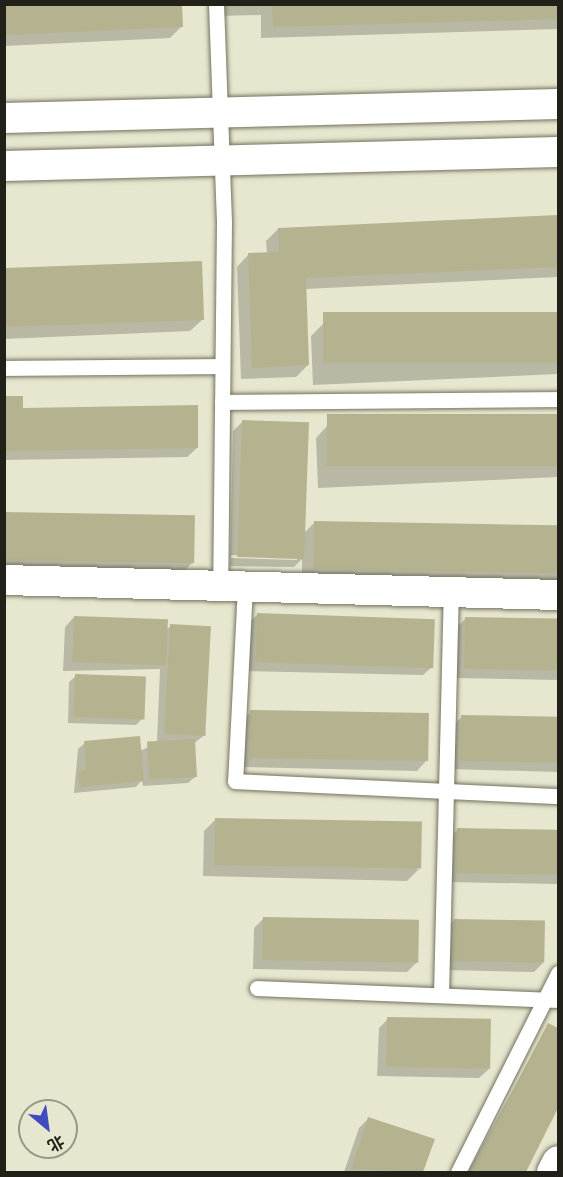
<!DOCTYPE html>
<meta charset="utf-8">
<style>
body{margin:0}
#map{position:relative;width:563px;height:1177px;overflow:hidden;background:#e7e6cf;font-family:Signika,"Noto Sans SC",sans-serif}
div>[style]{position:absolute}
.shadow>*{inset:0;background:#0003}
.building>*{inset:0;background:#b5b38f;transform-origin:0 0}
.roads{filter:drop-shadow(0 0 2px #74735f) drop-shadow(0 0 2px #74735f)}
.lane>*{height:15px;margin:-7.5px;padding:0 7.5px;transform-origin:7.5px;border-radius:7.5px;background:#fff}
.street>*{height:30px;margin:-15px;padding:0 15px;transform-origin:15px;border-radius:15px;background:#fff}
.secondary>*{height:33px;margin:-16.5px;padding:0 16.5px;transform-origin:16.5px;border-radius:16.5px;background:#fff}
span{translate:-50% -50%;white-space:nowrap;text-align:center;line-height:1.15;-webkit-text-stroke:6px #e7e6cf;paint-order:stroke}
.frame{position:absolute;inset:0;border:6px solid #222119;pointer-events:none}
.north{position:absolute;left:18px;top:1099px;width:60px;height:60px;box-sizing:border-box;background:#e7e6cf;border:2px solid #989786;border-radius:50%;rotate:151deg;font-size:16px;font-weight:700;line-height:24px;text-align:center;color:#222119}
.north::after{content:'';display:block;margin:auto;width:21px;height:27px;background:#3f4bbf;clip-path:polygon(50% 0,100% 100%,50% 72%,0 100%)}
</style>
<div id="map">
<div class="shadow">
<div style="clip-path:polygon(4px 4px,182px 26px,170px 38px,4px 46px)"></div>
<div style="clip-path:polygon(217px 4px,558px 4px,558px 29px,261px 38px,261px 15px,217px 16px)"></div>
<div style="clip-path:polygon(558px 216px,558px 277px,305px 289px,308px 365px,296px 377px,241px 379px,237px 267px,248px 255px,267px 254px,266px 241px,278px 229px)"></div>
<div style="clip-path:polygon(4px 271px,202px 320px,190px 331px,4px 339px)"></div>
<div style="clip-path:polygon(558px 313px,558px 374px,313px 385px,311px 336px,323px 324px)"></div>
<div style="clip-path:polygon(4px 398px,22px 409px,197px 448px,187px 457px,4px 460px)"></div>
<div style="clip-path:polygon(558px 416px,558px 477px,318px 488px,316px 438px,327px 426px)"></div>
<div style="clip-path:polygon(evenodd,242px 422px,305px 532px,315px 522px,558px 527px,558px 585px,302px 580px,302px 559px,294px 567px,230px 566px,233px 431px,242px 422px,231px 555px,297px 557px,297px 560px,231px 558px,231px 555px)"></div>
<div style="clip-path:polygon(4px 514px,192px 563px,181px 575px,4px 572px)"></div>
<div style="clip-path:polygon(257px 615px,433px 666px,423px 675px,246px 671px,248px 624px)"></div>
<div style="clip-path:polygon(74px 617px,166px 630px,171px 626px,206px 734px,193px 744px,195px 777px,188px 783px,143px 786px,142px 780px,136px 787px,74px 793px,78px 749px,85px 743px,140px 751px,157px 743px,160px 669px,63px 671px,65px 627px)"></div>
<div style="clip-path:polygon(466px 618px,558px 620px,558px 680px,455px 678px,456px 628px)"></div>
<div style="clip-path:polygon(76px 676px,143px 718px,136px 725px,68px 723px,69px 682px)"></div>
<div style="clip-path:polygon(251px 712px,426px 761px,417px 771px,240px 767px,241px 721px)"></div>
<div style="clip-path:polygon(462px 717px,558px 719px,558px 772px,451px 769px,452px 726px)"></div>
<div style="clip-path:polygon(216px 819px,419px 869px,407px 881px,203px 876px,204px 831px)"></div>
<div style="clip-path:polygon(458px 829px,558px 831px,558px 884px,447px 882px,448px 839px)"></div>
<div style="clip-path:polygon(264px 918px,417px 962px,407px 972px,253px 969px,254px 928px)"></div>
<div style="clip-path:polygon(454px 920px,543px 963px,534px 972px,444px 970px,445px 930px)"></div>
<div style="clip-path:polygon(388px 1019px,489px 1069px,479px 1078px,377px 1076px,379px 1028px)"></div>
<div style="clip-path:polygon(548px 1025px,558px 1030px,558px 1105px,524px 1172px,468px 1172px)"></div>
<div style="clip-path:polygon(368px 1119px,433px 1140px,422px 1172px,344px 1172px,359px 1128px)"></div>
</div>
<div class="building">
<div style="clip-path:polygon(4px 4px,182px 4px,183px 27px,4px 35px)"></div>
<div style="clip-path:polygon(226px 4px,270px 4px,270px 6px,226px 7px)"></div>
<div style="clip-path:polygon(272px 4px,558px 4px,558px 19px,273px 27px)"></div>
<div style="clip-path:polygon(558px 215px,558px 267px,306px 278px,309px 365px,252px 368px,248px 253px,279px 252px,278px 228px)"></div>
<div style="left:202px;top:261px;width:59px;height:198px;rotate:88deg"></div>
<div style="left:558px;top:312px;width:51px;height:235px;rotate:90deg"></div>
<div style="clip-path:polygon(4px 396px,23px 396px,23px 408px,198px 405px,198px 448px,4px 451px)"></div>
<div style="left:558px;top:414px;width:52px;height:231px;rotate:90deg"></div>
<div style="left:242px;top:420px;width:67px;height:137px;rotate:2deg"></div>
<div style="left:4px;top:512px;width:191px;height:48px;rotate:1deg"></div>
<div style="left:314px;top:521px;width:244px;height:48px;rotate:1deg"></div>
<div style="left:257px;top:613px;width:178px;height:49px;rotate:2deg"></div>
<div style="left:74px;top:616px;width:94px;height:46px;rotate:2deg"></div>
<div style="left:465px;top:617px;width:93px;height:52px;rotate:1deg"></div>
<div style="left:170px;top:624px;width:41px;height:110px;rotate:3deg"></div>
<div style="left:75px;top:674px;width:71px;height:43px;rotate:2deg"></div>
<div style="left:250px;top:710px;width:179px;height:48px;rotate:1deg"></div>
<div style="left:461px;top:715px;width:97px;height:46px;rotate:1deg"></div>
<div style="clip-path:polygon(140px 736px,144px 781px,80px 787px,78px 771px,86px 770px,84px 741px)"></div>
<div style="left:195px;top:739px;width:38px;height:48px;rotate:87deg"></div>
<div style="left:215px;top:818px;width:207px;height:47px;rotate:1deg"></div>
<div style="left:457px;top:828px;width:101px;height:45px;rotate:1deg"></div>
<div style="left:263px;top:917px;width:156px;height:43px;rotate:1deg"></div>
<div style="left:454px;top:919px;width:91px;height:42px;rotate:1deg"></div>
<div style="left:387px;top:1017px;width:104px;height:50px;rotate:1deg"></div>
<div style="clip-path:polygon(548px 1023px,558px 1028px,558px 1108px,526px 1172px,471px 1172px)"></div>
<div style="clip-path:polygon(368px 1117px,435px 1139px,423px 1172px,351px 1169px)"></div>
</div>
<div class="roads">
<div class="lane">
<div style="left:216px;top:4px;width:218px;rotate:87.9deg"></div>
<div style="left:224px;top:222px;width:364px;rotate:90.6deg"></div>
<div style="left:4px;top:368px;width:218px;rotate:-0.5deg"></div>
<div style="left:222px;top:402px;width:336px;rotate:-0.5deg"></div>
<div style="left:245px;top:586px;width:195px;rotate:92.9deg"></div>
<div style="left:235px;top:781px;width:323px;rotate:2.7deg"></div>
<div style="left:257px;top:988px;width:301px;rotate:2.3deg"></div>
<div style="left:441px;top:995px;width:403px;rotate:-88.6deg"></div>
<div style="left:458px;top:1172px;width:223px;rotate:-63.3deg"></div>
</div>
<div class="street">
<div style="left:4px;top:118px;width:554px;rotate:-1.45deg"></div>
<div style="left:4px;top:166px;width:554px;rotate:-1.45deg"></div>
<div style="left:4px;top:580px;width:554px;rotate:1.55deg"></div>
</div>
<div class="secondary">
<div style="left:553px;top:1172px;width:11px;rotate:-63deg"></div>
</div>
</div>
<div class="frame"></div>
<div class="north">北</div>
</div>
